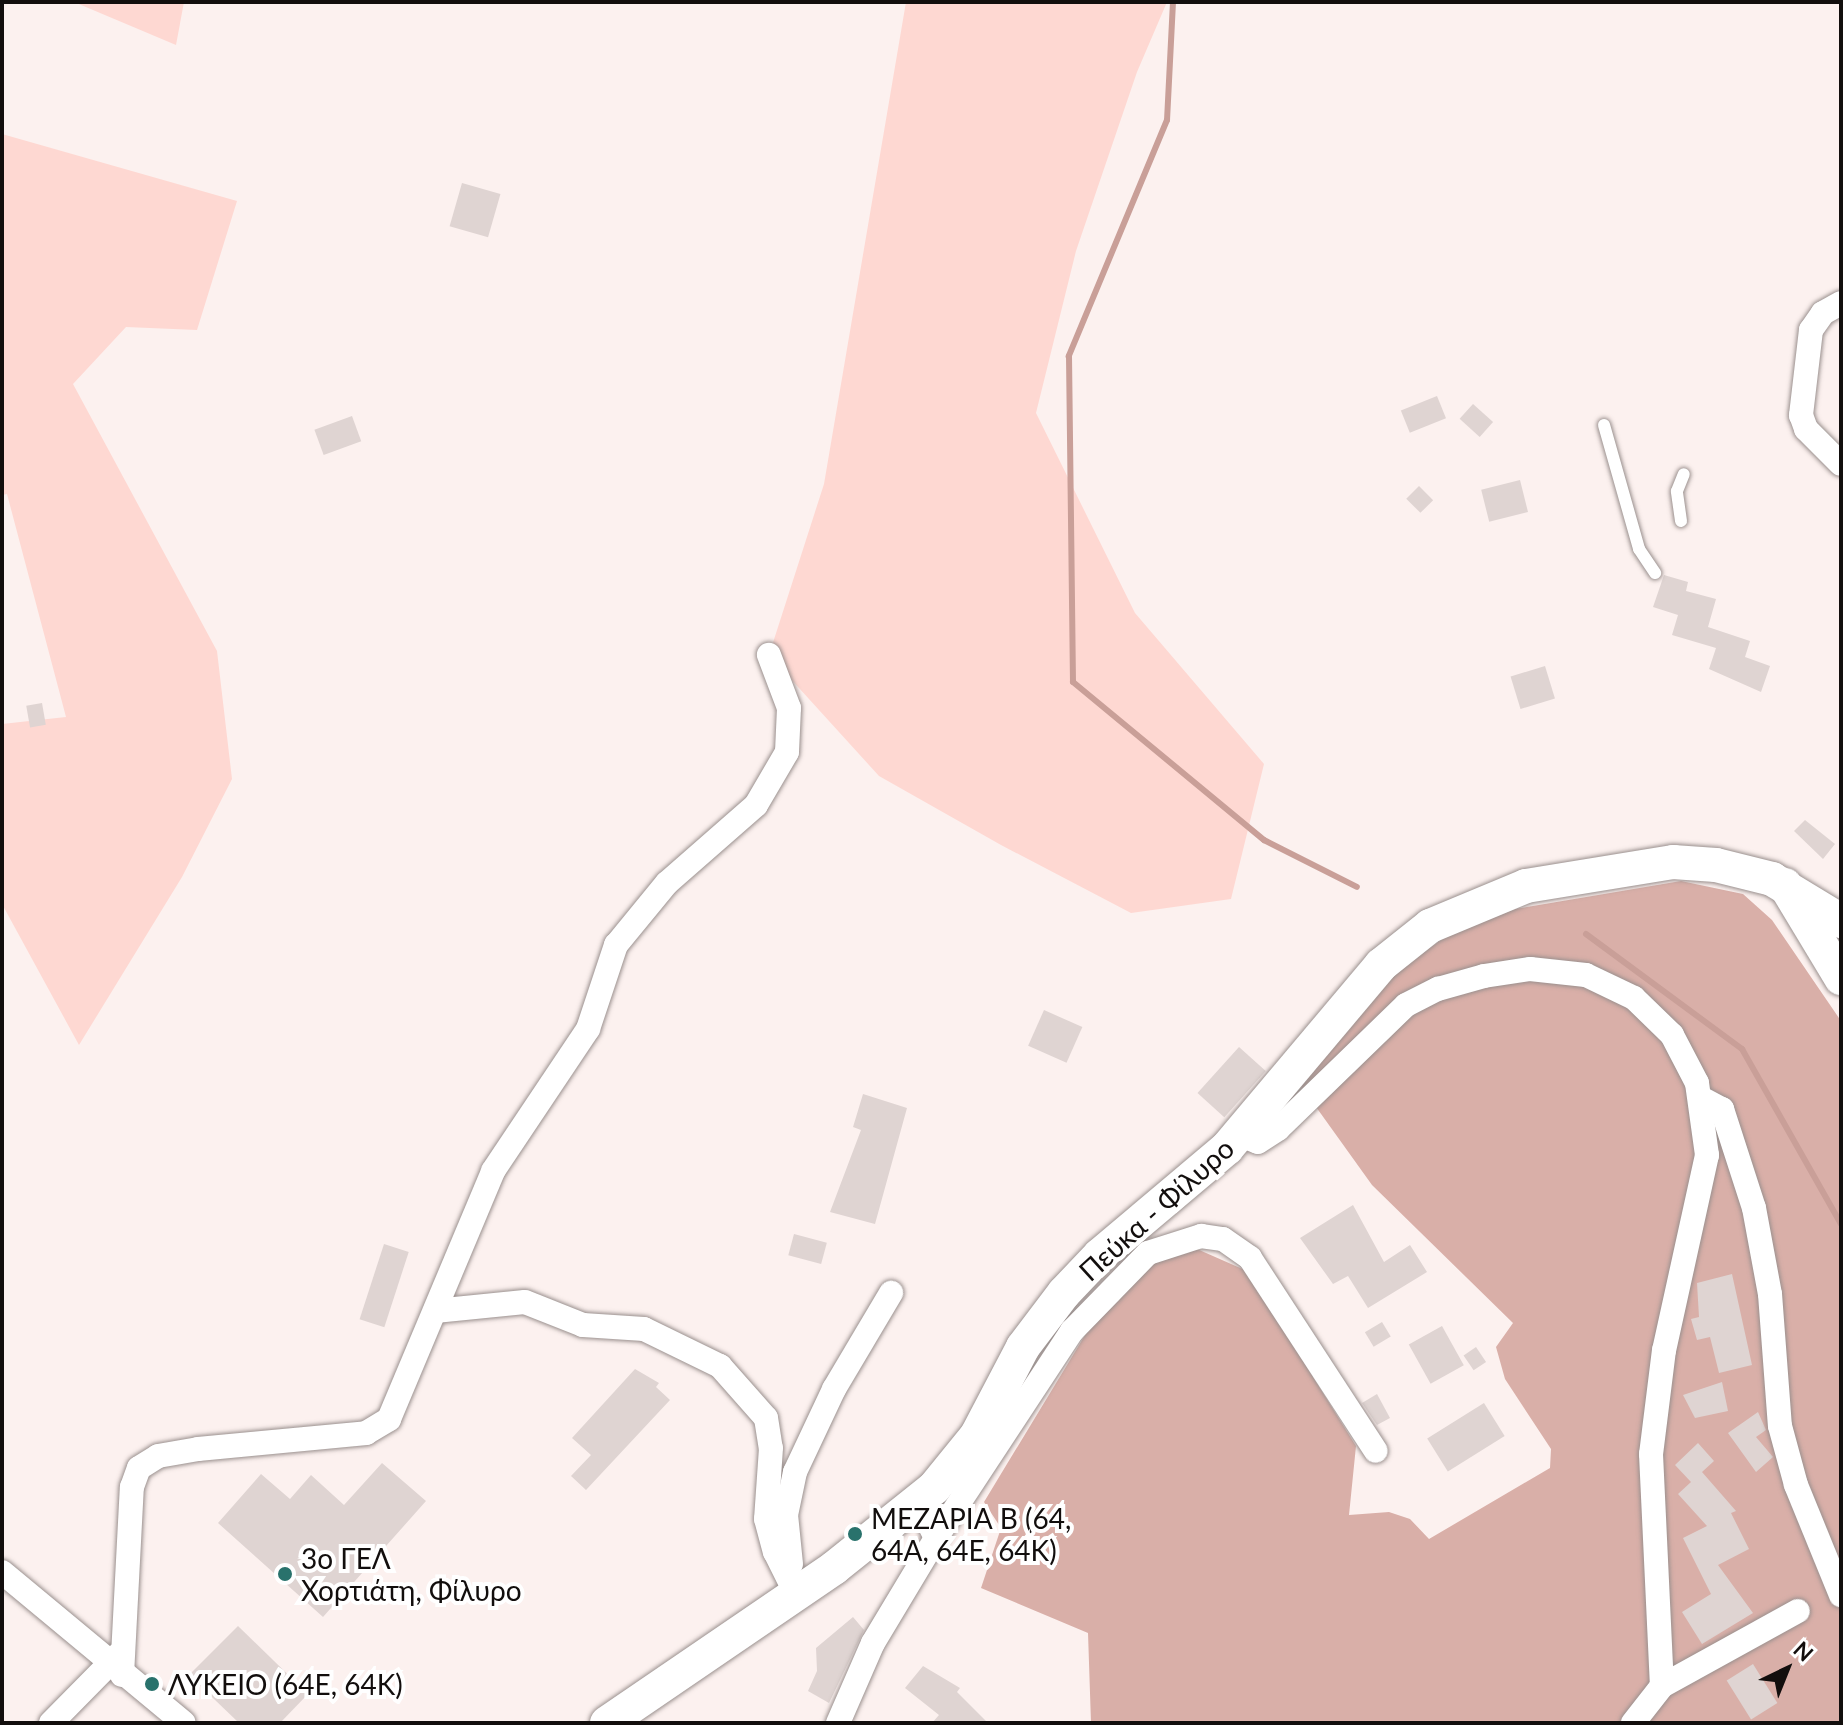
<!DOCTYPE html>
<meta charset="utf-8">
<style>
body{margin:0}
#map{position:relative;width:1843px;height:1725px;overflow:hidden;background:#fcf1ef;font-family:Lato,sans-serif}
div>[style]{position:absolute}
.green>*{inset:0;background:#fed8d2}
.forest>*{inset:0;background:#d9afa8}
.stream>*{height:6px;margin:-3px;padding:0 3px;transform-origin:3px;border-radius:3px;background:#c99f98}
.building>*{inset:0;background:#dfd4d2;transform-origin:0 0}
.roads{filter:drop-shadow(0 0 2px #9a908e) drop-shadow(0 0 2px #9a908e)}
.lane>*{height:12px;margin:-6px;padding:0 6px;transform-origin:6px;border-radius:6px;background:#fff}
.street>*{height:24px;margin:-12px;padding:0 12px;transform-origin:12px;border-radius:12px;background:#fff}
.secondary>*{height:34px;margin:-17px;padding:0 17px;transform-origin:17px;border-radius:17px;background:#fff}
.dots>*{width:22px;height:22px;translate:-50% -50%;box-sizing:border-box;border:4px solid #fff;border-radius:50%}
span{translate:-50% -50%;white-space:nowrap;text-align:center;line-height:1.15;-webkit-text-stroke:8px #fff;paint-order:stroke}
.street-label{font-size:28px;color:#120e0d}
.poi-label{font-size:28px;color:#120e0d}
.left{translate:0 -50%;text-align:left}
.frame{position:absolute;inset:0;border:4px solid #120e0d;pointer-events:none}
.north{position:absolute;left:1747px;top:1629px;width:80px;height:80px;-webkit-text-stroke:6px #fff;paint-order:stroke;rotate:43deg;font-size:22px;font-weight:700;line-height:32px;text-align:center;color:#120e0d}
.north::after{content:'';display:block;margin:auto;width:28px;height:36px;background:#120e0d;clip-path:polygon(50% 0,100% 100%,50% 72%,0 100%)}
</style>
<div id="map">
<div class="green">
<div style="clip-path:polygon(74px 2px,184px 2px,176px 45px)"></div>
<div style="clip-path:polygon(906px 2px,1167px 2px,1137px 72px,1076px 251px,1036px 413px,1135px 613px,1264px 764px,1231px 899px,1131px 913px,1001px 845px,879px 776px,769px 655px,824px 484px)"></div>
<div style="clip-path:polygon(2px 134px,237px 201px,197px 330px,126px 327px,73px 384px,217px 651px,232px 779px,182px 877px,79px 1045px,2px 904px,2px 724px,66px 717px,7px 494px,2px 495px)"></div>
</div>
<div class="forest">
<div style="clip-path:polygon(1681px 881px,1743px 894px,1772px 920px,1841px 1021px,1841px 1723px,1091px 1723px,1088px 1633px,981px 1588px,1001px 1528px,984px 1502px,1090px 1327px,1158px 1259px,1197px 1249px,1247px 1271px,1356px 1446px,1349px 1515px,1389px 1512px,1410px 1519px,1429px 1539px,1550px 1468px,1551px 1449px,1505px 1379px,1496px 1347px,1513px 1323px,1372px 1185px,1301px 1086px,1396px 972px,1448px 935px,1515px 909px)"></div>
</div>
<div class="stream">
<div style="left:1173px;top:2px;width:118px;rotate:92.9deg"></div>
<div style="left:1167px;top:120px;width:256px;rotate:112.6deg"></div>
<div style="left:1069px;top:356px;width:326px;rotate:89.3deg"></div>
<div style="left:1073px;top:682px;width:248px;rotate:39.6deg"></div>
<div style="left:1264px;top:840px;width:104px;rotate:26.8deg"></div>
<div style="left:1586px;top:934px;width:194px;rotate:36.4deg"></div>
<div style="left:1742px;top:1049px;width:201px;rotate:60.5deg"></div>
</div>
<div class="building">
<div style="left:462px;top:183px;width:40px;height:45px;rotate:16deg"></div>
<div style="left:1437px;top:396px;width:24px;height:39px;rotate:68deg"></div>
<div style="left:1473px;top:404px;width:27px;height:20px;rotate:42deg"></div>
<div style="left:352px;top:416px;width:27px;height:40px;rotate:70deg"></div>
<div style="left:1520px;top:480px;width:33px;height:40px;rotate:76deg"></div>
<div style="left:1419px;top:486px;width:20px;height:18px;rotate:45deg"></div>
<div style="clip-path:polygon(1664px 575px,1688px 582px,1686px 591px,1716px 599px,1708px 627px,1750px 641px,1745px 657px,1770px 666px,1761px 692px,1709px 669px,1716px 648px,1672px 635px,1678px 615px,1653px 607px)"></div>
<div style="left:1545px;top:666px;width:34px;height:36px;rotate:73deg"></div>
<div style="left:42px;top:703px;width:22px;height:16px;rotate:80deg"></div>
<div style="clip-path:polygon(1805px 820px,1835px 844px,1823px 859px,1794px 831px)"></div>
<div style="left:1044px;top:1010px;width:42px;height:39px;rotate:24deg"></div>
<div style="left:1239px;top:1047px;width:36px;height:62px;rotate:42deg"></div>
<div style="clip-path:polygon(863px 1094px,907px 1108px,875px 1224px,830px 1212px,861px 1130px,853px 1127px)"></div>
<div style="clip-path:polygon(1353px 1205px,1384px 1262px,1410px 1245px,1427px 1272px,1368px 1308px,1348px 1276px,1333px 1284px,1300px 1238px)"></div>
<div style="left:794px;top:1234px;width:34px;height:22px;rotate:15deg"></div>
<div style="left:384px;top:1244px;width:26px;height:79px;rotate:18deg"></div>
<div style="clip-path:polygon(1732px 1274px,1752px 1365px,1719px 1373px,1710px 1337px,1697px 1340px,1691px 1319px,1699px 1317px,1697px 1283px)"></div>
<div style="left:1382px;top:1322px;width:17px;height:20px;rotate:59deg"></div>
<div style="left:1442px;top:1326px;width:45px;height:38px;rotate:61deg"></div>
<div style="left:1476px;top:1347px;width:18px;height:15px;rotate:56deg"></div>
<div style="clip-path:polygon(635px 1369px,659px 1383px,656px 1387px,670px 1400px,586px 1490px,571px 1476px,591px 1455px,572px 1438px)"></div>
<div style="clip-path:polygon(1722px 1382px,1728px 1411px,1695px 1418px,1683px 1395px)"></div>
<div style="clip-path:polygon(1377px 1394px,1390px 1418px,1377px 1425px,1362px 1403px)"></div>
<div style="left:1484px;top:1403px;width:39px;height:67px;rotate:58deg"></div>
<div style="clip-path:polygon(1758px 1412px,1766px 1430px,1756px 1437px,1773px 1457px,1756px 1472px,1728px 1433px)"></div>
<div style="clip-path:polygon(1698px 1443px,1714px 1461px,1702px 1472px,1736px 1511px,1731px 1513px,1749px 1549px,1718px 1565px,1753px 1613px,1702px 1644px,1682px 1612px,1711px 1594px,1683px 1538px,1707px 1526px,1678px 1494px,1691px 1482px,1675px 1465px)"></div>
<div style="clip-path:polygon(382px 1463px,426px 1501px,323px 1617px,218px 1523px,261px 1474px,290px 1499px,311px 1475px,344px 1505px)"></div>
<div style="clip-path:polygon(853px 1617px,864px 1630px,829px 1703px,808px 1691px,817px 1671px,816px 1648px)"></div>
<div style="clip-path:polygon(238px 1626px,308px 1694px,280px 1723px,239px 1723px,189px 1675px)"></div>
<div style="left:1753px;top:1664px;width:46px;height:31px;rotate:58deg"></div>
<div style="clip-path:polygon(923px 1666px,960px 1688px,957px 1692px,988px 1723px,932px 1723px,939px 1715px,905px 1688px)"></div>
</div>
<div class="roads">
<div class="lane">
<div style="left:1604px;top:425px;width:129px;rotate:74.2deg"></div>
<div style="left:1639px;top:549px;width:29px;rotate:56deg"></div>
<div style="left:1681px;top:521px;width:30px;rotate:-98deg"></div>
<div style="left:1677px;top:491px;width:18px;rotate:-68deg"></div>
</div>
<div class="street">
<div style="left:1841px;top:303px;width:21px;rotate:151deg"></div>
<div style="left:1823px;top:313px;width:21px;rotate:125deg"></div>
<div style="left:1811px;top:330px;width:86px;rotate:96.7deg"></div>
<div style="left:1801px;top:415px;width:15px;rotate:70deg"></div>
<div style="left:1806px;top:429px;width:49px;rotate:45deg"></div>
<div style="left:1701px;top:1098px;width:24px;rotate:28deg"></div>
<div style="left:1722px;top:1109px;width:104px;rotate:72.1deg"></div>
<div style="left:1754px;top:1208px;width:87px;rotate:79.5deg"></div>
<div style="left:1770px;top:1294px;width:132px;rotate:85.7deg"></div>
<div style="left:1780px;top:1426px;width:61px;rotate:74.8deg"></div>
<div style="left:1796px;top:1485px;width:119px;rotate:67.8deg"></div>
<div style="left:1240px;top:1135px;width:19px;rotate:21deg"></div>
<div style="left:1258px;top:1142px;width:24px;rotate:-33deg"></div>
<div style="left:1278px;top:1129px;width:178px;rotate:-44.1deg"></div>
<div style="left:1406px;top:1005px;width:36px;rotate:-27deg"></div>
<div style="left:1438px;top:989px;width:48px;rotate:-15.8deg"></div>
<div style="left:1484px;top:976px;width:47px;rotate:-8.7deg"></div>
<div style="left:1530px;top:969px;width:56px;rotate:6.1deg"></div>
<div style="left:1586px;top:975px;width:53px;rotate:25.6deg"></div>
<div style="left:1634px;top:998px;width:53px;rotate:44.2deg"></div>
<div style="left:1672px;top:1035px;width:54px;rotate:62.5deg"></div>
<div style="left:1697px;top:1083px;width:73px;rotate:82.1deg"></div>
<div style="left:1707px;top:1155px;width:200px;rotate:102.4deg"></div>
<div style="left:1664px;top:1350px;width:105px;rotate:97.1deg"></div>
<div style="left:1651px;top:1454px;width:232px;rotate:87.3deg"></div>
<div style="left:1662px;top:1686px;width:47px;rotate:128.1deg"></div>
<div style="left:435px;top:1311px;width:90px;rotate:-5.7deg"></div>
<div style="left:525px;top:1302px;width:62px;rotate:21.6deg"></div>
<div style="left:583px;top:1325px;width:61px;rotate:3.8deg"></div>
<div style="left:644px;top:1329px;width:85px;rotate:26deg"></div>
<div style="left:720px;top:1366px;width:69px;rotate:48.5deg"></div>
<div style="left:766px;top:1418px;width:30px;rotate:81deg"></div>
<div style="left:771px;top:1448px;width:71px;rotate:94deg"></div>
<div style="left:766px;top:1519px;width:34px;rotate:75deg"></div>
<div style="left:775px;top:1552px;width:47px;rotate:63.4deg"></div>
<div style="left:936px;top:1538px;width:248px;rotate:-56.7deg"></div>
<div style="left:1072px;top:1331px;width:109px;rotate:-45.7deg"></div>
<div style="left:1148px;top:1253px;width:56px;rotate:-17.8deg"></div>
<div style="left:1201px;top:1236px;width:22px;rotate:8deg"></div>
<div style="left:1223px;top:1239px;width:33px;rotate:35deg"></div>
<div style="left:1250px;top:1258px;width:230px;rotate:56.9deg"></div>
<div style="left:791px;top:1564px;width:49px;rotate:-95.8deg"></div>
<div style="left:786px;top:1515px;width:44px;rotate:-78.2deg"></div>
<div style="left:795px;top:1472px;width:92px;rotate:-64.8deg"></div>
<div style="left:834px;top:1389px;width:112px;rotate:-59.3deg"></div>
<div style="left:2px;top:1572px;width:236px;rotate:39.7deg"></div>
<div style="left:122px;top:1675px;width:188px;rotate:-87deg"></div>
<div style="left:132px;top:1487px;width:20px;rotate:-70deg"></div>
<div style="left:139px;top:1468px;width:22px;rotate:-32deg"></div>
<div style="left:158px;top:1456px;width:41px;rotate:-9.9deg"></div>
<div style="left:198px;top:1449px;width:169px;rotate:-5.4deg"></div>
<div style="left:366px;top:1433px;width:27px;rotate:-31deg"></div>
<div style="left:389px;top:1419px;width:269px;rotate:-67.2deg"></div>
<div style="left:493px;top:1171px;width:171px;rotate:-56.2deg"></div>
<div style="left:588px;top:1029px;width:89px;rotate:-71.6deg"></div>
<div style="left:616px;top:945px;width:80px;rotate:-50.6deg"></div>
<div style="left:667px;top:883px;width:118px;rotate:-41.2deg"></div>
<div style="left:756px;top:805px;width:61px;rotate:-59.7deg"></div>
<div style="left:787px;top:752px;width:44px;rotate:-87.4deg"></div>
<div style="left:789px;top:708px;width:57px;rotate:-110.7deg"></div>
<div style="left:1662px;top:1686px;width:155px;rotate:-28.9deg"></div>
<div style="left:51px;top:1723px;width:97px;rotate:-45.4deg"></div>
<div style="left:838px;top:1723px;width:87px;rotate:-66.4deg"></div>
<div style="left:873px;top:1643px;width:122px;rotate:-59deg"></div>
<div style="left:936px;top:1538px;width:40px;rotate:-116.6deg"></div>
</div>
<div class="secondary">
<div style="left:1785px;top:885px;width:109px;rotate:58.9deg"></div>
<div style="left:607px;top:1723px;width:275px;rotate:-34.3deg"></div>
<div style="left:834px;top:1568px;width:128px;rotate:-38.7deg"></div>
<div style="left:934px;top:1488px;width:68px;rotate:-50.9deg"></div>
<div style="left:977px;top:1435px;width:99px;rotate:-62.4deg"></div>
<div style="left:1023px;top:1347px;width:68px;rotate:-52.8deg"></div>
<div style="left:1064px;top:1293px;width:52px;rotate:-46.5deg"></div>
<div style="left:1100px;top:1255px;width:166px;rotate:-40.1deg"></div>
<div style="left:1227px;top:1148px;width:239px;rotate:-49.9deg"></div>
<div style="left:1381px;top:965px;width:63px;rotate:-38.5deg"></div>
<div style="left:1430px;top:926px;width:104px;rotate:-22.6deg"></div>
<div style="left:1526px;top:886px;width:149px;rotate:-9.3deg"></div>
<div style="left:1673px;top:862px;width:43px;rotate:4deg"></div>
<div style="left:1716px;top:865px;width:58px;rotate:14deg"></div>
<div style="left:1772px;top:879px;width:81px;rotate:31.3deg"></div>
</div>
</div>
<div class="dots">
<div style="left:855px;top:1534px;background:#29726c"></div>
<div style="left:285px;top:1574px;background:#29726c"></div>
<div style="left:152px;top:1684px;background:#29726c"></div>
</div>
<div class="street-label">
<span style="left:1156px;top:1209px;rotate:-42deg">Πεύκα - Φίλυρο</span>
</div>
<div class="poi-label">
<span class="left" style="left:871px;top:1534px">ΜΕΖΑΡΙΑ B (64,<br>64Α, 64Ε, 64Κ)</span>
<span class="left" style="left:301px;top:1574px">3ο ΓΕΛ<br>Χορτιάτη, Φίλυρο</span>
<span class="left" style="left:168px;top:1684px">ΛΥΚΕΙΟ (64Ε, 64Κ)</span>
</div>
<div class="frame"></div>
<div class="north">N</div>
</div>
